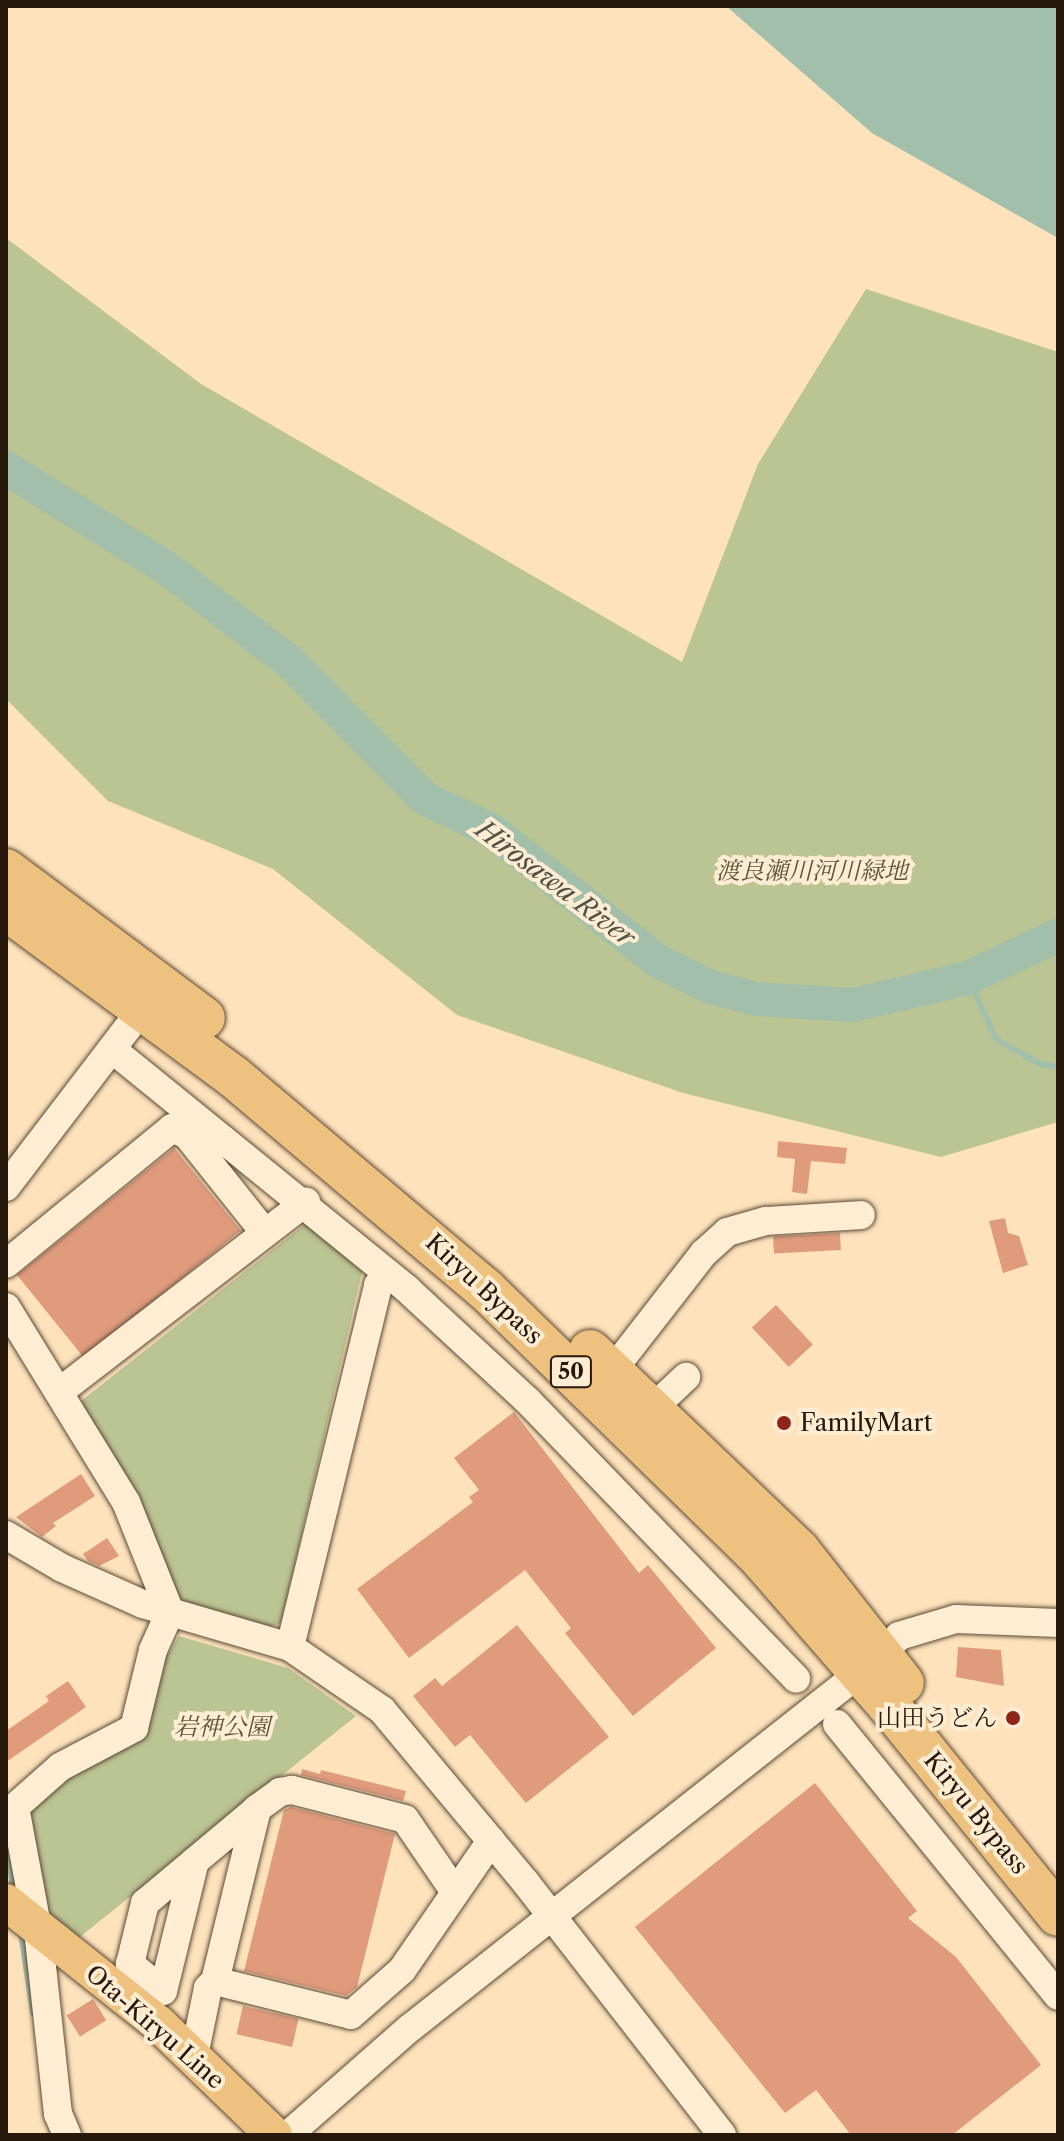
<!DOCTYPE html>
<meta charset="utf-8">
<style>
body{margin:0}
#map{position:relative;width:1064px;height:2141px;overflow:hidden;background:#fde2bb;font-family:"Libre Caslon Text","Noto Serif JP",serif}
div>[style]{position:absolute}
.green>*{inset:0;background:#bbc493}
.water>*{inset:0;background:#a1bfaa}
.stream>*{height:6px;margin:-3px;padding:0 3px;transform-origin:3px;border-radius:3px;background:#a1bfaa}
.river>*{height:34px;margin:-17px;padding:0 17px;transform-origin:17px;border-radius:17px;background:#a1bfaa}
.building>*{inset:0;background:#e09b7d;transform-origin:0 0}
.roads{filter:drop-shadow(0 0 2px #5c4a37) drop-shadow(0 0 2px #5c4a37)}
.minor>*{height:28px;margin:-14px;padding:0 14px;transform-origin:14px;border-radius:14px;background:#feecd3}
.major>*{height:36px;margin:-18px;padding:0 18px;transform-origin:18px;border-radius:18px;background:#eec17e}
.highway>*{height:42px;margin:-21px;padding:0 21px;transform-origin:21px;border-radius:21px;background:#eec17e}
.dots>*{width:22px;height:22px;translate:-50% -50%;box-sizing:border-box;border:4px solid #feecd3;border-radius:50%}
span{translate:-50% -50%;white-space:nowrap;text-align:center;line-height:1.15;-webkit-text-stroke:8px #feecd3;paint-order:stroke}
.shield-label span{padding:2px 6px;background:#feecd3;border:2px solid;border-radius:6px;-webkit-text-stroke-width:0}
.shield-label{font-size:22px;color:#26180b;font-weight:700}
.park-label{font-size:24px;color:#5a543b;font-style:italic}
.street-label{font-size:24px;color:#26180b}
.poi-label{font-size:24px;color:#26180b}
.left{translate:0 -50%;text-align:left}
.right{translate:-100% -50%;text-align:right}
.water-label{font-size:26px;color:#515243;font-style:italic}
.frame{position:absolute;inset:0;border:8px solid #26180b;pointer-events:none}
</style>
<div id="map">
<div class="green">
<div style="clip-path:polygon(6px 238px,201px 384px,682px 662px,758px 464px,866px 289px,1058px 352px,1058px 1122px,941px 1157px,683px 1093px,457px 1015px,273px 869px,108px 801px,6px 699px)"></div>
<div style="clip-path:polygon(313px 1218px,365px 1259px,281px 1623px,268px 1628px,181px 1607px,134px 1495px,81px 1401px)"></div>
<div style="clip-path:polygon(179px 1636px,288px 1668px,356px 1716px,71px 1944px,52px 1927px,29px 1808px,54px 1782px,134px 1742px,158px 1670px)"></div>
</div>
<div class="water">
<div style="clip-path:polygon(726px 6px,1058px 6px,1058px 238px,872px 133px)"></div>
</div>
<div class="stream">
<div style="left:968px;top:978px;width:67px;rotate:65.3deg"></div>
<div style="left:996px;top:1039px;width:51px;rotate:29.6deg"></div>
<div style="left:1040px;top:1064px;width:18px;rotate:9deg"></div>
<div style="left:6px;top:1847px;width:44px;rotate:79.5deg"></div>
<div style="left:21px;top:1933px;width:81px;rotate:81.5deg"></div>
</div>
<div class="river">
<div style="left:6px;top:468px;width:187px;rotate:31.9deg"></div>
<div style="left:165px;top:567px;width:158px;rotate:37.3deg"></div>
<div style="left:291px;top:663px;width:190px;rotate:45.4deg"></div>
<div style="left:424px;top:798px;width:74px;rotate:25.5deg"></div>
<div style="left:491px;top:830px;width:212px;rotate:38.1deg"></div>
<div style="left:658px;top:961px;width:56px;rotate:26.6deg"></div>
<div style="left:708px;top:986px;width:50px;rotate:15.2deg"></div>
<div style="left:756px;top:999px;width:97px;rotate:3.5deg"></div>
<div style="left:853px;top:1005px;width:118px;rotate:-13.2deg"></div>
<div style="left:968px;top:978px;width:100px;rotate:-25.5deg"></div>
</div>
<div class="building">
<div style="clip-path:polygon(778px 1141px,847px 1148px,845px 1164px,811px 1161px,807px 1194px,792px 1192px,795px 1159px,777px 1157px)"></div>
<div style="left:174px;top:1148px;width:106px;height:202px;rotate:51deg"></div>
<div style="clip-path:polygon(1005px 1218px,1008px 1233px,1019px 1236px,1028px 1265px,1003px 1273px,989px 1221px)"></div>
<div style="left:840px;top:1233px;width:17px;height:67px;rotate:87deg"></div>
<div style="left:776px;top:1305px;width:54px;height:33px;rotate:47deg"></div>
<div style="clip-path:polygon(514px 1412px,639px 1573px,648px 1565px,716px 1648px,633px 1716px,565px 1633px,571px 1628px,525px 1570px,409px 1658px,357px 1589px,473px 1502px,469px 1497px,479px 1490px,454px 1458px)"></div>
<div style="clip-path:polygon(81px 1474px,95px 1496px,53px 1523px,56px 1526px,42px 1537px,16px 1517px)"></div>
<div style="clip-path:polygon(107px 1538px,119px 1556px,99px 1566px,88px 1561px,83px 1554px)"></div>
<div style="clip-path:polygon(517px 1625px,609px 1737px,526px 1803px,470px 1735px,455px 1747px,413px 1696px,435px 1678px,442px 1686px)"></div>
<div style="clip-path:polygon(958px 1647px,1001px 1650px,1004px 1686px,956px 1677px)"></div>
<div style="clip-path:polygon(68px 1681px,86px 1707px,6px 1762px,6px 1731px,49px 1701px,46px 1696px)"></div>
<div style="clip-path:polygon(302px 1769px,320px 1774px,321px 1770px,406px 1791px,403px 1801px,301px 1775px)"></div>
<div style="clip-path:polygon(815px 1783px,917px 1911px,908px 1918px,956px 1957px,1041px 2065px,952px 2135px,851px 2135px,816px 2090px,785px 2113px,635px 1927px)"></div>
<div style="clip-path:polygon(291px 1807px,395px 1834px,357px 1987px,346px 1996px,244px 1971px,284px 1810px)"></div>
<div style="left:93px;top:1999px;width:25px;height:31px;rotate:58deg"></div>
<div style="left:243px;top:2006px;width:57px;height:29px;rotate:13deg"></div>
</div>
<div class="roads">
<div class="minor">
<div style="left:113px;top:1050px;width:380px;rotate:39.1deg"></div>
<div style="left:408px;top:1290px;width:163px;rotate:42.8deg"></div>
<div style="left:528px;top:1401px;width:386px;rotate:46deg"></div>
<div style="left:6px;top:1187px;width:225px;rotate:-52.6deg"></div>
<div style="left:6px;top:1264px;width:215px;rotate:-39.3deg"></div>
<div style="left:172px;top:1128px;width:17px;rotate:25deg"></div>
<div style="left:187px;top:1135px;width:125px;rotate:51.5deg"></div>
<div style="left:6px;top:1307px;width:229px;rotate:58.4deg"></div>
<div style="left:126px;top:1502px;width:118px;rotate:68.2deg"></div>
<div style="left:612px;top:1371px;width:150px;rotate:-52.1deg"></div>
<div style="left:704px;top:1253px;width:31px;rotate:-42deg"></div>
<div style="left:727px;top:1232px;width:41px;rotate:-15.8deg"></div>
<div style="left:766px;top:1221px;width:95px;rotate:-3.6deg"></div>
<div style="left:59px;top:1392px;width:312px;rotate:-37.6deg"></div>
<div style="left:652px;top:1409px;width:47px;rotate:-43.3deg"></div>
<div style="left:6px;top:1535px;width:65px;rotate:30.5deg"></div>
<div style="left:62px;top:1568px;width:89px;rotate:24deg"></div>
<div style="left:143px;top:1604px;width:153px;rotate:16.3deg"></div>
<div style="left:290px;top:1647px;width:112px;rotate:34.4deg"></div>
<div style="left:382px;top:1710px;width:225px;rotate:50.2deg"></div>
<div style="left:526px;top:1883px;width:319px;rotate:52.1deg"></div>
<div style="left:290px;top:1647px;width:373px;rotate:-76.3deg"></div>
<div style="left:378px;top:1285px;width:15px;rotate:-53deg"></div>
<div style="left:837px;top:1724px;width:350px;rotate:50.9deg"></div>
<div style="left:195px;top:1861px;width:134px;rotate:103.8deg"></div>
<div style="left:163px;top:1991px;width:43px;rotate:-140.7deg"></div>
<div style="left:130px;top:1964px;width:63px;rotate:-76.2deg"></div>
<div style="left:145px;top:1903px;width:146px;rotate:-40deg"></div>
<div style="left:455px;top:1892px;width:88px;rotate:-124.4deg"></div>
<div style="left:405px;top:1819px;width:117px;rotate:-165.6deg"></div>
<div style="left:292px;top:1790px;width:12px;rotate:171deg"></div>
<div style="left:280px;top:1792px;width:29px;rotate:144deg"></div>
<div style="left:257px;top:1809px;width:177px;rotate:103.7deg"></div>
<div style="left:215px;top:1981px;width:140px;rotate:14deg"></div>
<div style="left:351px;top:2015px;width:68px;rotate:-41.4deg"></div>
<div style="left:402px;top:1970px;width:157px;rotate:-55.4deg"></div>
<div style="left:194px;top:2056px;width:69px;rotate:-78.4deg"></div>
<div style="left:208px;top:1988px;width:10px;rotate:-45deg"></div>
<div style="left:67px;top:2135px;width:23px;rotate:-113deg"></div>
<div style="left:58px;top:2114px;width:184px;rotate:-96.2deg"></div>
<div style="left:38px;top:1931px;width:126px;rotate:-100.5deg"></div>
<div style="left:15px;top:1807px;width:60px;rotate:-41.6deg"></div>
<div style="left:60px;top:1767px;width:84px;rotate:-27.8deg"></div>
<div style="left:134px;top:1728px;width:80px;rotate:-76.3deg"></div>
<div style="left:153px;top:1650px;width:42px;rotate:-65.9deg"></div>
<div style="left:288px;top:2135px;width:162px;rotate:-41.3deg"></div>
<div style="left:410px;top:2028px;width:600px;rotate:-38.3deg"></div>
<div style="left:881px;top:1656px;width:27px;rotate:-48deg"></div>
<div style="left:899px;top:1636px;width:59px;rotate:-16.6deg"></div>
<div style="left:956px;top:1619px;width:102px;rotate:2.2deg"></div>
</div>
<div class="major">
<div style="left:6px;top:1902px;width:196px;rotate:38.6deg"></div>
<div style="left:159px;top:2024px;width:160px;rotate:44deg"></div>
</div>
<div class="highway">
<div style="left:6px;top:870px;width:247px;rotate:36.8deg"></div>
<div style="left:6px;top:909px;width:283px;rotate:36.4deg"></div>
<div style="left:234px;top:1077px;width:329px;rotate:40.2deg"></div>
<div style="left:485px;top:1289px;width:378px;rotate:44.3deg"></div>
<div style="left:756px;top:1553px;width:204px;rotate:49deg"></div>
<div style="left:890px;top:1707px;width:267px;rotate:51.1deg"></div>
<div style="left:590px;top:1351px;width:289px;rotate:43.7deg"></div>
<div style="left:799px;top:1551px;width:168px;rotate:51.8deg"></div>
</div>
</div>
<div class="dots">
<div style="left:784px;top:1423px;background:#8f2418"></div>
<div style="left:1013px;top:1718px;background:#8f2418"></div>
</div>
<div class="shield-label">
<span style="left:571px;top:1372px">50</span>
</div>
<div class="park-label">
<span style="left:812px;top:871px">渡良瀬川河川緑地</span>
<span style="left:222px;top:1727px">岩神公園</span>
</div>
<div class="street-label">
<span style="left:484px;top:1289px;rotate:43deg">Kiryu Bypass</span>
<span style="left:976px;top:1813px;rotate:51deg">Kiryu Bypass</span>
<span style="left:155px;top:2027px;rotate:41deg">Ota-Kiryu Line</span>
</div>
<div class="poi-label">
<span class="left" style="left:800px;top:1423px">FamilyMart</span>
<span class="right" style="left:997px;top:1718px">山田うどん</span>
</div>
<div class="water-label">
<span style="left:555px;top:884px;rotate:37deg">Hirosawa River</span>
</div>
<div class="frame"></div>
</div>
